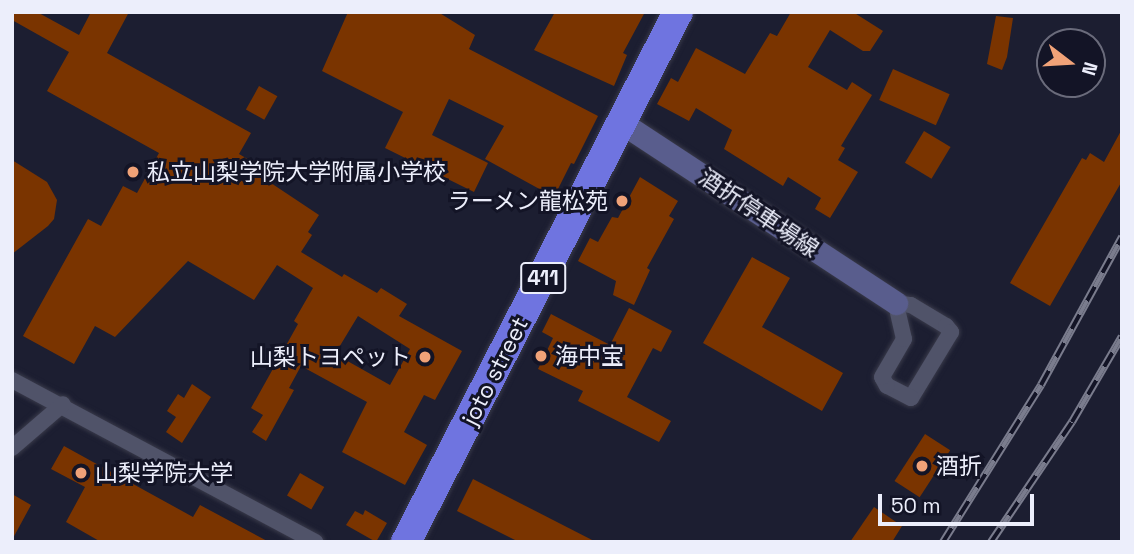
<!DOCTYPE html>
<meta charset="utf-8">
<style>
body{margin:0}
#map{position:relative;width:1134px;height:554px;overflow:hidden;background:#1c1e31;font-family:"Space Grotesk","Noto Sans JP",sans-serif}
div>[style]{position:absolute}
.building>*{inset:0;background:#7a3400;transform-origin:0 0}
.roads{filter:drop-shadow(0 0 2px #393a4a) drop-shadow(0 0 2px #393a4a)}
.street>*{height:16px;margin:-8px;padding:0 8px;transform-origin:8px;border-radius:8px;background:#505369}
.secondary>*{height:23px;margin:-11.5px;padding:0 11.5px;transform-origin:11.5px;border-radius:11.5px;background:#595d8d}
.highway>*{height:30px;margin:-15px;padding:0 15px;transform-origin:15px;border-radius:15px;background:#6f74e0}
.rail>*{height:8px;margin-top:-4px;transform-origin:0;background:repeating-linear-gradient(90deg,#131426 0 16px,#7a7c8d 0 32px);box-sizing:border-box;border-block:2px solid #7a7c8d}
.dots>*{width:19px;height:19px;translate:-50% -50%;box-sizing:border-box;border:4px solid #131426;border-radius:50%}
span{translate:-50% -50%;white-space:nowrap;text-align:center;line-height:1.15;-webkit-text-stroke:6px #131426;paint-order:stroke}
.shield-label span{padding:2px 5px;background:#131426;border:2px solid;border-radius:5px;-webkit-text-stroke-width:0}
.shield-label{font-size:21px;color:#eceefb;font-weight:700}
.poi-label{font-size:23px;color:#eceefb}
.left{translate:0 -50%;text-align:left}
.right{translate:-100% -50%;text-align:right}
.street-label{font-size:23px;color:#eceefb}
.frame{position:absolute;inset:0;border:14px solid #eceefb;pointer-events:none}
.north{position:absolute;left:1036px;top:28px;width:70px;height:70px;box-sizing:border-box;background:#131426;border:2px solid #6a6b7b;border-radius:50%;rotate:107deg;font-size:19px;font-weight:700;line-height:28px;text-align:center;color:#eceefb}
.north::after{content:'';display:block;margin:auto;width:24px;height:32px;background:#f0a278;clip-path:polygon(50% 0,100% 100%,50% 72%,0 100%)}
.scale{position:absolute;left:878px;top:494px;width:156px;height:32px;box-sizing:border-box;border:4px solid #eceefb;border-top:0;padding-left:9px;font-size:21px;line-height:24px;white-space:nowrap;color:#eceefb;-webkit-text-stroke:5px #131426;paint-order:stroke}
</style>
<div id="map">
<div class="building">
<div style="clip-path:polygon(evenodd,12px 12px,37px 12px,79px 35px,91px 12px,129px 12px,107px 53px,251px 133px,239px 154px,251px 161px,247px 167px,319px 215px,308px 232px,312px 235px,301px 252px,342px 277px,344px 274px,377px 293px,381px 288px,407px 304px,399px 316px,462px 351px,435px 400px,424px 395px,404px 432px,427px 445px,405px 485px,342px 452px,367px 402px,301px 366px,289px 388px,294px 390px,266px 441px,252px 432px,263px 415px,251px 408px,298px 324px,294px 321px,313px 288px,277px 265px,254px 300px,188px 261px,115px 337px,95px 326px,74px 364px,23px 336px,88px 219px,101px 226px,123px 186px,137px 193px,159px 153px,47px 91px,69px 52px,12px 20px,12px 12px,358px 316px,410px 349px,390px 385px,335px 354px,358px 316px)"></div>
<div style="clip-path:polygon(348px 12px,438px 12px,475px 35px,469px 49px,598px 116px,574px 164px,571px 163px,554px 197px,485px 159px,504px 126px,449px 99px,432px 135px,488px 163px,474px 192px,385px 148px,403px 112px,322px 71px)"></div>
<div style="clip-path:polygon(555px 12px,645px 12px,623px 53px,627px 55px,614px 86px,534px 50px)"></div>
<div style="clip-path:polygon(791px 12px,853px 12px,883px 31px,870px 51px,863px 51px,830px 30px,808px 67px,847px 90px,852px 82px,872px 95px,841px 146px,845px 148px,838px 160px,858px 172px,830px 218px,815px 209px,821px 198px,788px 177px,783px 186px,724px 149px,732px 130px,696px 108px,689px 121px,657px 104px,671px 78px,678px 82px,696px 48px,745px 74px,770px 33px,777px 36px)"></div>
<div style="clip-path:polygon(996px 16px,1013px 18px,1007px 57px,1002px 70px,987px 64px)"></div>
<div style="left:893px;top:69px;width:62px;height:34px;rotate:24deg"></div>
<div style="left:259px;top:86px;width:21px;height:27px;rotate:29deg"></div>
<div style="clip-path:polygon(1122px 129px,1122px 181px,1050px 306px,1010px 283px,1082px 158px,1086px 160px,1090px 153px,1104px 162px)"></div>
<div style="left:924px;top:131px;width:31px;height:37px;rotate:31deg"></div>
<div style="clip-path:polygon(12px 160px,47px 182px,57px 200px,54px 219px,48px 226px,12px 254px)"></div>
<div style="clip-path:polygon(640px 177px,678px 201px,669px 216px,674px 219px,647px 268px,650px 270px,634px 305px,613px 295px,616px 281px,578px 261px,590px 238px,598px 242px,612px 217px,618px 218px)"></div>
<div style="clip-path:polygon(752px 257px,790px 278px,762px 327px,843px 373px,822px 411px,703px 343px)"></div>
<div style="clip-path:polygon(629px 308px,672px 331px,661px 352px,653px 348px,627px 397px,671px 421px,659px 442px,578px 401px,583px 391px,538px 369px,553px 338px,542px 332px,551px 314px,610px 345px)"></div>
<div style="clip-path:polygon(192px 384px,211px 397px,182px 443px,166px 432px,176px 417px,167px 411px,178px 394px,184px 398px)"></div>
<div style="left:925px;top:434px;width:30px;height:56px;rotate:33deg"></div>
<div style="clip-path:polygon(64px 446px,193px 517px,200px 505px,269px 542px,101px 542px,66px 522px,85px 487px,51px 469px)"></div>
<div style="left:300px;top:473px;width:28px;height:26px;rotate:30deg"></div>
<div style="clip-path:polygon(473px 479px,596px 542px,519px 542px,457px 511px)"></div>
<div style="clip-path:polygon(12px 494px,31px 505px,12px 540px)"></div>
<div style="clip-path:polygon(874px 507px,902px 526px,892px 542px,850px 542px)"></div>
<div style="clip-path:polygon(365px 510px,387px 523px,376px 542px,346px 525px,355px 511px,363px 515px)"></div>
</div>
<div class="roads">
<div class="street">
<div style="left:896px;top:303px;width:15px;rotate:8deg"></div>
<div style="left:911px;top:305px;width:41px;rotate:31deg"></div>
<div style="left:946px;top:326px;width:8px;rotate:50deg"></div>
<div style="left:951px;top:332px;width:77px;rotate:121.2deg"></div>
<div style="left:911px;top:398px;width:27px;rotate:-153deg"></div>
<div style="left:887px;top:386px;width:10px;rotate:-119deg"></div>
<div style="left:882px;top:377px;width:44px;rotate:-59.9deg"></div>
<div style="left:904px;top:339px;width:37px;rotate:-103deg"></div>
<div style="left:12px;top:380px;width:344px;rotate:28.1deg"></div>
<div style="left:12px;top:448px;width:67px;rotate:-40.8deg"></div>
</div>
<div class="secondary">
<div style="left:622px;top:123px;width:328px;rotate:33.3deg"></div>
</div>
<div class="highway">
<div style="left:406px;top:542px;width:596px;rotate:-62.83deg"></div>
</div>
</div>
<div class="rail">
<div style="left:943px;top:542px;width:185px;rotate:-58deg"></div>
<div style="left:1041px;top:385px;width:169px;rotate:-61.3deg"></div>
<div style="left:991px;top:542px;width:145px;rotate:-56deg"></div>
<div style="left:1072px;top:422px;width:99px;rotate:-59.8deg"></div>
</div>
<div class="dots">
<div style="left:133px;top:172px;background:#f0a278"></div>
<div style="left:622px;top:201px;background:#f0a278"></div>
<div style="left:541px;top:356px;background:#f0a278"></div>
<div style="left:425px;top:357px;background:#f0a278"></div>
<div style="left:922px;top:466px;background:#f0a278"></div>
<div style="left:81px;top:473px;background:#f0a278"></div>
</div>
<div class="shield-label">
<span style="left:543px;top:278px">411</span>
</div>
<div class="poi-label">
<span class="left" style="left:147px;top:172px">私立山梨学院大学附属小学校</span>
<span class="right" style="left:608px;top:201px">ラーメン龍松苑</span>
<span class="left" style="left:555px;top:356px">海中宝</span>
<span class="right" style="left:411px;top:357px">山梨トヨペット</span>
<span class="left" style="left:936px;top:466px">酒折</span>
<span class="left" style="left:95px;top:473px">山梨学院大学</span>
</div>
<div class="street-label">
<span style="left:759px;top:213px;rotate:34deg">酒折停車場線</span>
<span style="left:495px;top:371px;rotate:-63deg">joto street</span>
</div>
<div class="frame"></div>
<div class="north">N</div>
<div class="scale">50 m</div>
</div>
